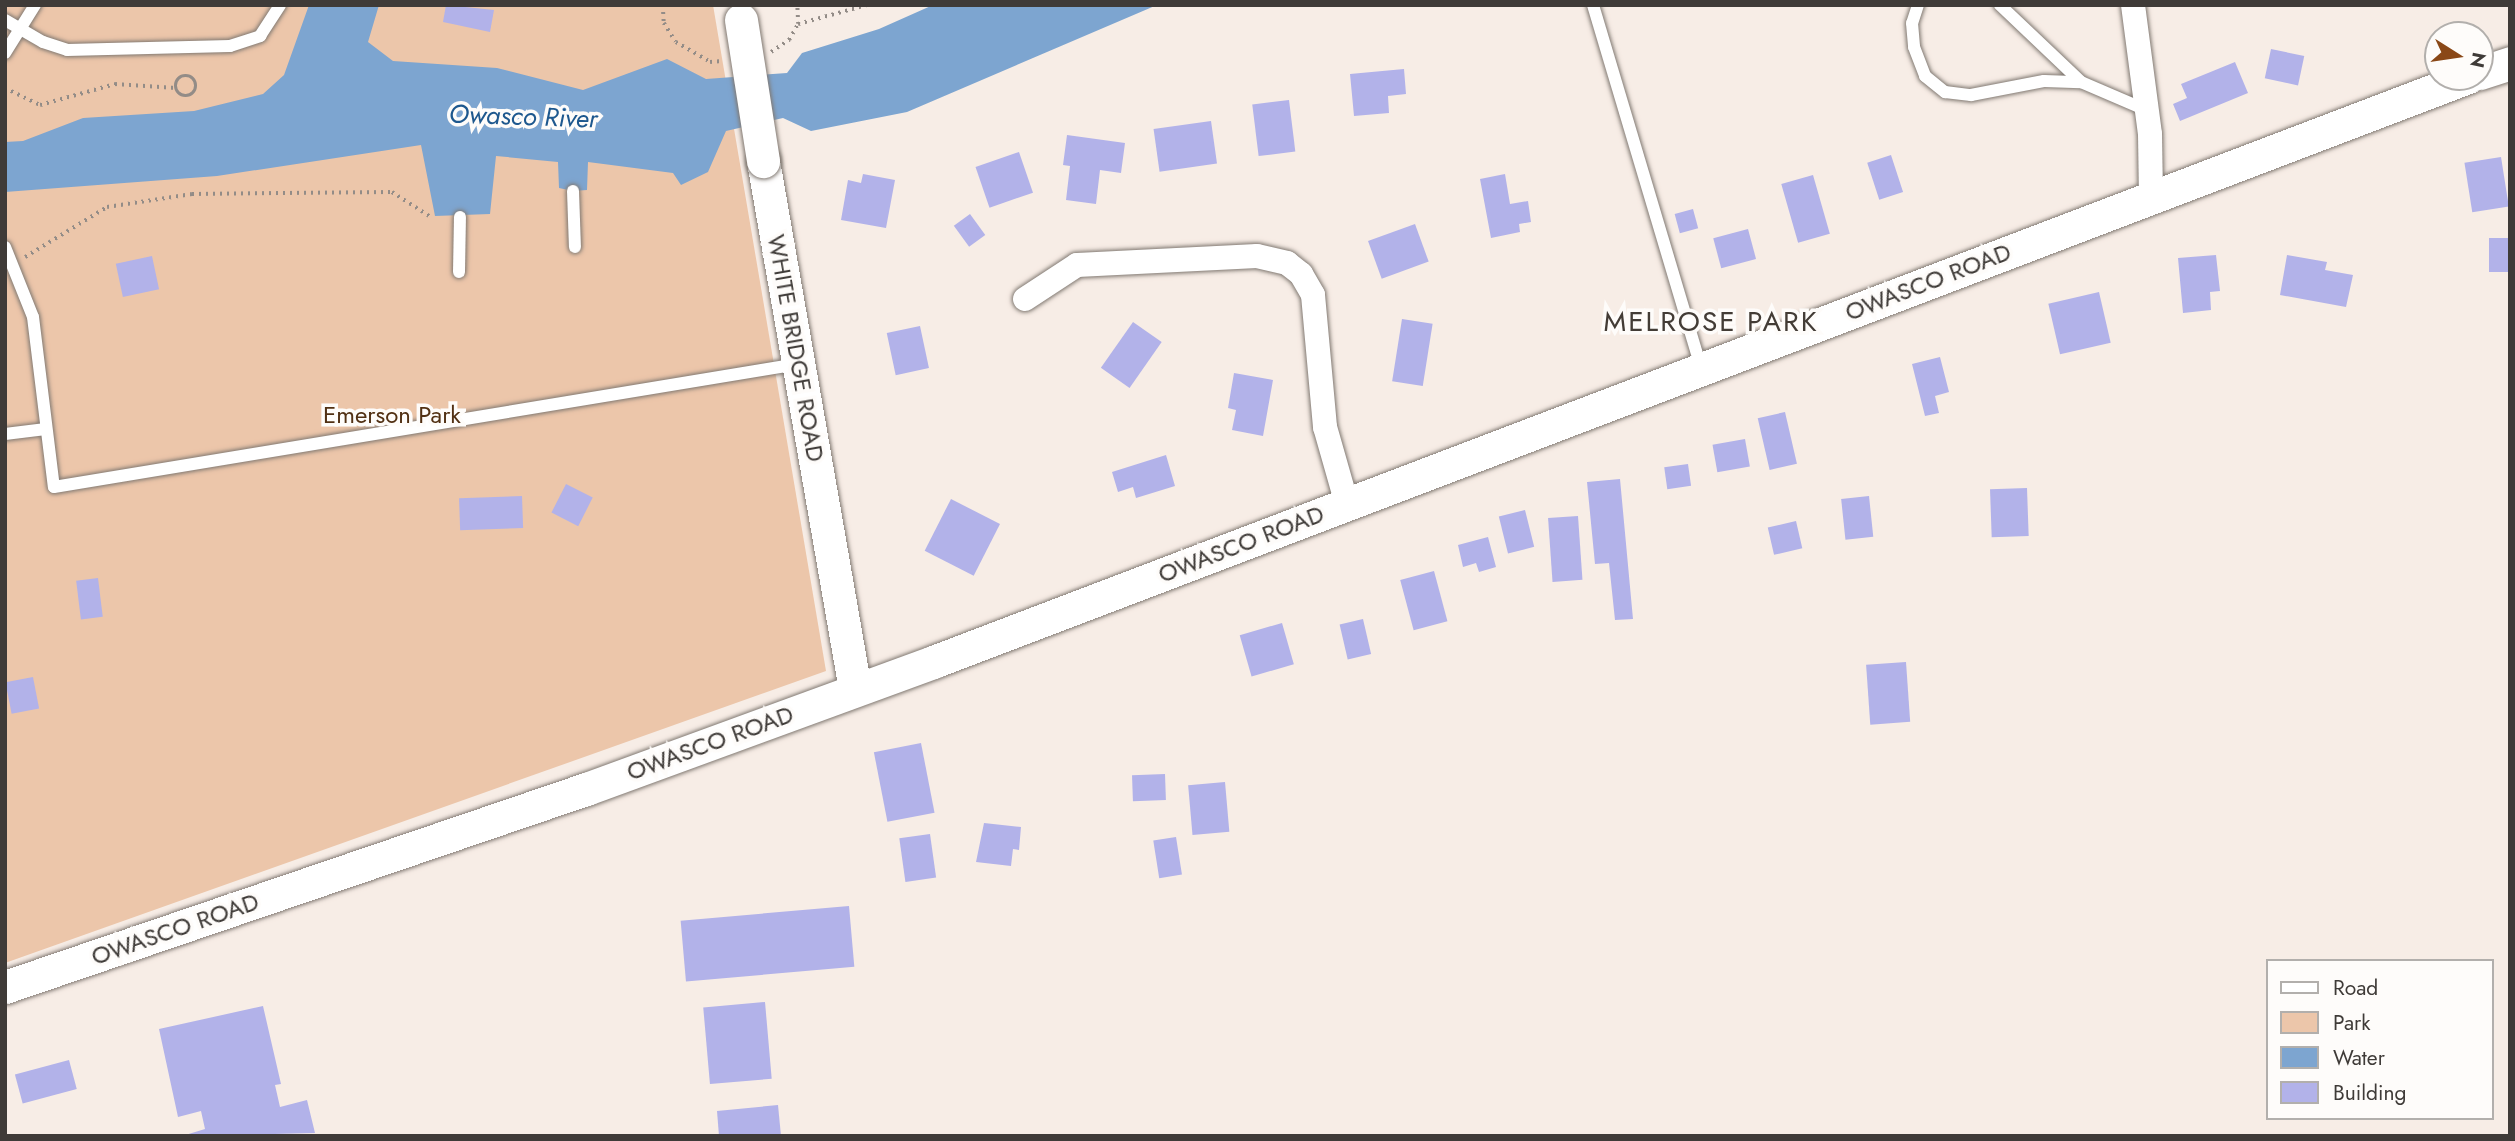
<!DOCTYPE html>
<style>
body{margin:0}
#map{position:relative;width:2515px;height:1141px;overflow:hidden;background:#f7ede6;font-family:Jost,sans-serif}
div>[style]{position:absolute}
.green>*{inset:0;background:#ecc6aa}
.water>*{inset:0;background:#7da5d0}
.building>*{inset:0;background:#b2b2e9;transform-origin:0 0}
.path>*{height:3.5px;margin-top:-1.75px;transform-origin:0;background:repeating-linear-gradient(90deg,#938c87 0 2px,transparent 0 7px)}
.path>.ring{margin:-1.75px;padding:0;box-sizing:content-box;background:none;border:3.5px solid #938c87;border-radius:50%}
.roads{filter:drop-shadow(0 0 2px #817972) drop-shadow(0 0 2px #817972)}
.lane>*{height:12px;margin:-6px;padding:0 6px;transform-origin:6px;border-radius:6px;background:#fff}
.street>*{height:24px;margin:-12px;padding:0 12px;transform-origin:12px;border-radius:12px;background:#fff}
.secondary>*{height:33px;margin:-16.5px;padding:0 16.5px;transform-origin:16.5px;border-radius:16.5px;background:#fff}
.bridges{filter:drop-shadow(0 0 2px #817972) drop-shadow(0 0 2px #817972)}
.secondary-bridge>*{height:33px;margin:-16.5px;padding:0 16.5px;transform-origin:16.5px;border-radius:16.5px;background:#fff}
span{translate:-50% -50%;white-space:nowrap;text-align:center;line-height:1.15;-webkit-text-stroke:7px #fefcfa;paint-order:stroke}
.street-label{font-size:24px;color:#3f3b38}
.park-label{font-size:24px;color:#513013}
.water-label{font-size:26px;color:#1e588e;font-style:italic}
.quarter-label{font-size:28px;color:#433c36;letter-spacing:2px}
.frame{position:absolute;inset:0;border:7px solid #3f3b38;pointer-events:none}
.legend{position:absolute;left:2266px;top:959px;width:228px;height:161px;box-sizing:border-box;background:#fefcfa;border:2px solid #b2afac;margin:0;padding:9px 12px;list-style:none;font-size:21px;color:#3f3b38}
.legend li{display:flex;align-items:center;gap:14px;height:35px}
.legend b{width:35px;border:2px solid #b2afac}
.north{position:absolute;left:2424px;top:21px;width:70px;height:70px;box-sizing:border-box;background:#fefcfa;border:2px solid #b2afac;border-radius:50%;rotate:102deg;font-size:19px;font-weight:700;line-height:28px;text-align:center;color:#3f3b38}
.north::after{content:'';display:block;margin:auto;width:24px;height:32px;background:#8a4817;clip-path:polygon(50% 0,100% 100%,50% 72%,0 100%)}
</style>
<div id="map">
<div class="green">
<div style="clip-path:polygon(5px 5px,713px 5px,826px 671px,5px 963px)"></div>
</div>
<div class="water">
<div style="clip-path:polygon(309px 5px,379px 5px,368px 42px,393px 61px,497px 68px,583px 90px,667px 59px,706px 79px,787px 73px,802px 53px,879px 29px,933px 5px,1157px 5px,907px 112px,811px 131px,783px 118px,726px 131px,708px 172px,681px 185px,673px 173px,588px 162px,587px 190px,573px 191px,559px 188px,558px 162px,496px 156px,490px 214px,435px 216px,421px 145px,217px 176px,5px 192px,5px 142px,23px 141px,83px 118px,194px 111px,263px 94px,284px 75px)"></div>
</div>
<div class="building">
<div style="clip-path:polygon(446px 5px,494px 10px,490px 32px,443px 22px)"></div>
<div style="left:2271px;top:49px;width:34px;height:30px;rotate:12deg"></div>
<div style="clip-path:polygon(2235px 62px,2248px 93px,2180px 121px,2173px 104px,2187px 98px,2181px 84px)"></div>
<div style="clip-path:polygon(1404px 69px,1406px 94px,1388px 96px,1389px 113px,1354px 116px,1350px 74px)"></div>
<div style="left:1289px;top:100px;width:52px;height:37px;rotate:83deg"></div>
<div style="left:1211px;top:121px;width:43px;height:58px;rotate:82deg"></div>
<div style="clip-path:polygon(1067px 135px,1125px 143px,1121px 173px,1100px 170px,1096px 204px,1066px 200px,1070px 166px,1063px 165px)"></div>
<div style="left:1019px;top:152px;width:43px;height:46px;rotate:71deg"></div>
<div style="left:1891px;top:155px;width:39px;height:25px;rotate:72deg"></div>
<div style="left:2501px;top:157px;width:50px;height:37px;rotate:81deg"></div>
<div style="clip-path:polygon(863px 174px,895px 180px,886px 228px,841px 220px,848px 180px,861px 183px)"></div>
<div style="clip-path:polygon(1505px 174px,1510px 204px,1528px 201px,1531px 222px,1519px 224px,1520px 232px,1491px 238px,1480px 179px)"></div>
<div style="left:1813px;top:175px;width:61px;height:33px;rotate:74deg"></div>
<div style="left:1693px;top:209px;width:20px;height:19px;rotate:75deg"></div>
<div style="left:970px;top:214px;width:26px;height:20px;rotate:54deg"></div>
<div style="left:1415px;top:224px;width:40px;height:50px;rotate:70deg"></div>
<div style="left:1748px;top:229px;width:31px;height:36px;rotate:75deg"></div>
<div style="left:2489px;top:238px;width:19px;height:34px"></div>
<div style="clip-path:polygon(2216px 255px,2220px 291px,2210px 292px,2211px 310px,2183px 313px,2178px 258px)"></div>
<div style="clip-path:polygon(2287px 255px,2327px 262px,2325px 270px,2353px 275px,2346px 307px,2280px 295px)"></div>
<div style="left:152px;top:256px;width:34px;height:37px;rotate:78deg"></div>
<div style="left:2099px;top:292px;width:52px;height:52px;rotate:77deg"></div>
<div style="left:1402px;top:319px;width:31px;height:63px;rotate:9deg"></div>
<div style="left:1133px;top:322px;width:35px;height:56px;rotate:35deg"></div>
<div style="left:920px;top:326px;width:43px;height:34px;rotate:78deg"></div>
<div style="clip-path:polygon(1940px 357px,1949px 392px,1935px 396px,1939px 413px,1925px 416px,1912px 364px)"></div>
<div style="clip-path:polygon(1234px 373px,1273px 380px,1263px 436px,1232px 430px,1236px 410px,1228px 408px)"></div>
<div style="left:1785px;top:412px;width:53px;height:28px;rotate:77deg"></div>
<div style="left:1745px;top:439px;width:28px;height:33px;rotate:80deg"></div>
<div style="clip-path:polygon(1166px 455px,1175px 486px,1136px 498px,1133px 487px,1118px 492px,1112px 472px)"></div>
<div style="left:1688px;top:464px;width:22px;height:24px;rotate:82deg"></div>
<div style="clip-path:polygon(1620px 479px,1633px 619px,1615px 620px,1609px 563px,1595px 564px,1587px 482px)"></div>
<div style="left:566px;top:484px;width:30px;height:32px;rotate:27deg"></div>
<div style="left:2027px;top:488px;width:48px;height:37px;rotate:88deg"></div>
<div style="left:522px;top:496px;width:32px;height:63px;rotate:88deg"></div>
<div style="left:1869px;top:496px;width:41px;height:28px;rotate:84deg"></div>
<div style="left:951px;top:499px;width:55px;height:58px;rotate:27deg"></div>
<div style="left:1525px;top:510px;width:38px;height:27px;rotate:76deg"></div>
<div style="left:1578px;top:516px;width:64px;height:30px;rotate:86deg"></div>
<div style="left:1796px;top:521px;width:28px;height:29px;rotate:77deg"></div>
<div style="clip-path:polygon(1488px 537px,1496px 567px,1479px 572px,1476px 563px,1463px 567px,1458px 545px)"></div>
<div style="left:1434px;top:571px;width:52px;height:35px;rotate:75deg"></div>
<div style="left:98px;top:578px;width:39px;height:22px;rotate:83deg"></div>
<div style="left:1363px;top:619px;width:36px;height:24px;rotate:77deg"></div>
<div style="left:1282px;top:623px;width:43px;height:44px;rotate:74deg"></div>
<div style="left:1906px;top:662px;width:60px;height:40px;rotate:86deg"></div>
<div style="left:33px;top:677px;width:32px;height:28px;rotate:79deg"></div>
<div style="left:921px;top:743px;width:71px;height:48px;rotate:79deg"></div>
<div style="left:1165px;top:774px;width:26px;height:33px;rotate:88deg"></div>
<div style="left:1225px;top:782px;width:50px;height:37px;rotate:85deg"></div>
<div style="clip-path:polygon(984px 823px,1021px 827px,1019px 850px,1013px 849px,1011px 866px,976px 862px)"></div>
<div style="left:930px;top:834px;width:44px;height:31px;rotate:82deg"></div>
<div style="left:1176px;top:837px;width:38px;height:23px;rotate:81deg"></div>
<div style="left:849px;top:906px;width:61px;height:169px;rotate:85deg"></div>
<div style="left:765px;top:1002px;width:77px;height:62px;rotate:85deg"></div>
<div style="clip-path:polygon(263px 1006px,281px 1084px,275px 1085px,280px 1107px,307px 1100px,315px 1133px,182px 1136px,205px 1129px,201px 1111px,178px 1117px,159px 1029px)"></div>
<div style="left:69px;top:1060px;width:30px;height:56px;rotate:75deg"></div>
<div style="clip-path:polygon(778px 1105px,781px 1136px,719px 1136px,717px 1111px)"></div>
</div>
<div class="path">
<div style="left:663px;top:5px;width:18px;rotate:87deg"></div>
<div style="left:664px;top:23px;width:22px;rotate:58deg"></div>
<div style="left:676px;top:42px;width:39px;rotate:30deg"></div>
<div style="left:710px;top:62px;width:12px;rotate:-5deg"></div>
<div style="left:798px;top:24px;width:72px;rotate:-15.4deg"></div>
<div style="left:771px;top:52px;width:22px;rotate:-34deg"></div>
<div style="left:789px;top:40px;width:18px;rotate:-61deg"></div>
<div style="left:798px;top:24px;width:19px;rotate:-93deg"></div>
<div class="ring" style="left:176px;top:76px;width:16.5px;height:16.5px"></div>
<div style="left:5px;top:88px;width:39px;rotate:26deg"></div>
<div style="left:40px;top:105px;width:78px;rotate:-15.6deg"></div>
<div style="left:115px;top:84px;width:61px;rotate:3.8deg"></div>
<div style="left:25px;top:257px;width:96px;rotate:-31.4deg"></div>
<div style="left:107px;top:207px;width:86px;rotate:-8.7deg"></div>
<div style="left:192px;top:194px;width:200px;rotate:-0.6deg"></div>
<div style="left:392px;top:192px;width:46px;rotate:32.7deg"></div>
</div>
<div class="roads">
<div class="lane">
<div style="left:1593px;top:5px;width:378px;rotate:73.4deg"></div>
<div style="left:1918px;top:5px;width:19px;rotate:108deg"></div>
<div style="left:1912px;top:23px;width:24px;rotate:85deg"></div>
<div style="left:1914px;top:47px;width:31px;rotate:69deg"></div>
<div style="left:1925px;top:76px;width:26px;rotate:39deg"></div>
<div style="left:1945px;top:92px;width:26px;rotate:7deg"></div>
<div style="left:1971px;top:95px;width:74px;rotate:-10.9deg"></div>
<div style="left:2044px;top:81px;width:37px;rotate:2deg"></div>
<div style="left:2000px;top:5px;width:112px;rotate:43.5deg"></div>
<div style="left:2081px;top:82px;width:71px;rotate:23.3deg"></div>
<div style="left:5px;top:20px;width:44px;rotate:30.1deg"></div>
<div style="left:43px;top:42px;width:25px;rotate:18deg"></div>
<div style="left:67px;top:50px;width:163px;rotate:-1.4deg"></div>
<div style="left:230px;top:46px;width:32px;rotate:-18deg"></div>
<div style="left:260px;top:36px;width:37px;rotate:-57deg"></div>
<div style="left:5px;top:53px;width:57px;rotate:-58deg"></div>
<div style="left:573px;top:191px;width:56px;rotate:88deg"></div>
<div style="left:5px;top:247px;width:75px;rotate:68.2deg"></div>
<div style="left:33px;top:317px;width:171px;rotate:83deg"></div>
<div style="left:54px;top:487px;width:754px;rotate:-9.39deg"></div>
<div style="left:459px;top:272px;width:55px;rotate:-89deg"></div>
<div style="left:5px;top:434px;width:41px;rotate:-7deg"></div>
</div>
<div class="street">
<div style="left:2133px;top:5px;width:130px;rotate:82.5deg"></div>
<div style="left:2150px;top:134px;width:64px;rotate:89.1deg"></div>
<div style="left:1025px;top:299px;width:62px;rotate:-33.2deg"></div>
<div style="left:1077px;top:265px;width:180px;rotate:-2.9deg"></div>
<div style="left:1257px;top:256px;width:31px;rotate:13deg"></div>
<div style="left:1287px;top:263px;width:18px;rotate:38deg"></div>
<div style="left:1301px;top:274px;width:24px;rotate:60deg"></div>
<div style="left:1313px;top:295px;width:133px;rotate:84.8deg"></div>
<div style="left:1325px;top:427px;width:80px;rotate:74.1deg"></div>
</div>
<div class="secondary">
<div style="left:2480px;top:73px;width:32px;rotate:-18deg"></div>
<div style="left:763px;top:161px;width:536px;rotate:80.12deg"></div>
<div style="left:5px;top:987px;width:614px;rotate:-18.82deg"></div>
<div style="left:586px;top:789px;width:370px;rotate:-20.1deg"></div>
<div style="left:933px;top:662px;width:1643px;rotate:-20.86deg"></div>
</div>
</div>
<div class="bridges">
<div class="secondary-bridge">
<div style="left:741px;top:20px;width:143px;rotate:81.1deg"></div>
</div>
</div>
<div class="street-label">
<span style="left:1928px;top:282px;rotate:-21deg">OWASCO ROAD</span>
<span style="left:796px;top:348px;rotate:80deg">WHITE BRIDGE ROAD</span>
<span style="left:1241px;top:544px;rotate:-21deg">OWASCO ROAD</span>
<span style="left:710px;top:743px;rotate:-20deg">OWASCO ROAD</span>
<span style="left:175px;top:929px;rotate:-19deg">OWASCO ROAD</span>
</div>
<div class="park-label">
<span style="left:392px;top:415px">Emerson Park</span>
</div>
<div class="water-label">
<span style="left:523px;top:117px;rotate:2deg">Owasco River</span>
</div>
<div class="quarter-label">
<span style="left:1711px;top:322px">MELROSE PARK</span>
</div>
<div class="frame"></div>
<ul class="legend">
<li><b style="height:9px;background:#fff"></b>Road</li>
<li><b style="height:19px;background:#ecc6aa"></b>Park</li>
<li><b style="height:19px;background:#7da5d0"></b>Water</li>
<li><b style="height:19px;background:#b2b2e9"></b>Building</li>
</ul>
<div class="north">N</div>
</div>
